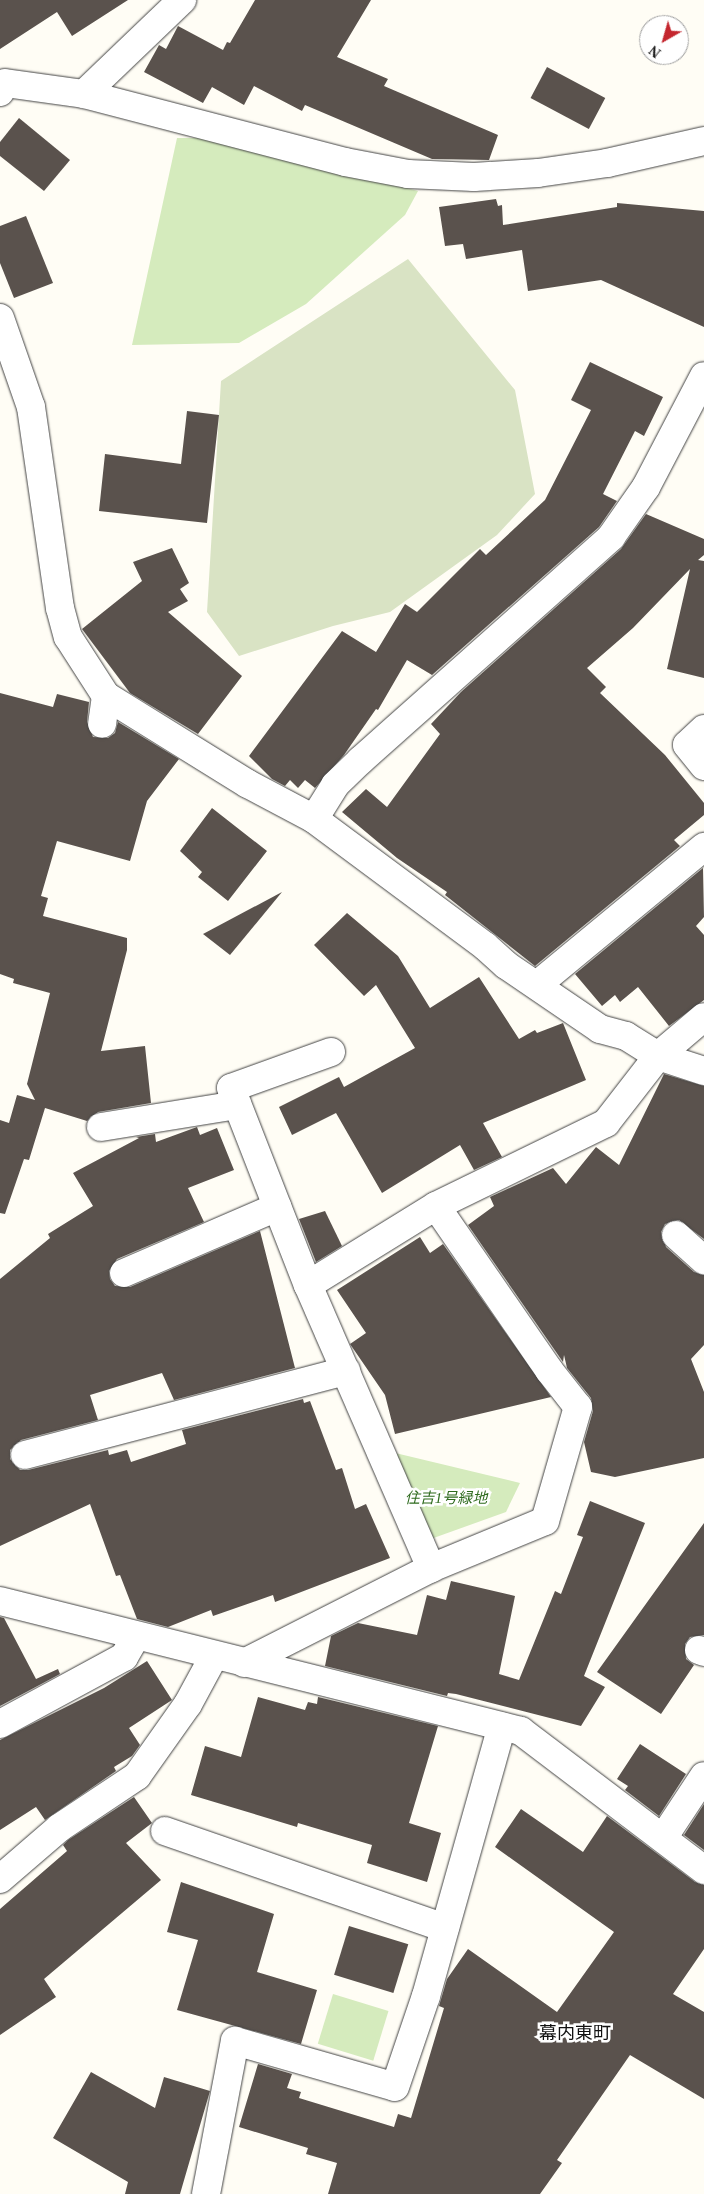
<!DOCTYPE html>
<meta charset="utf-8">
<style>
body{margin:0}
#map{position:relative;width:704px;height:2194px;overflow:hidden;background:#fffdf5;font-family:"Times New Roman","Noto Sans JP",serif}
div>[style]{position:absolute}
.green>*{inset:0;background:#d5ebbd;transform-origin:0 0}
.cemetery>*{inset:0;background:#d9e3c4}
.building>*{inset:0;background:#5a524d;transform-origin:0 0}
.roads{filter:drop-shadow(0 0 1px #444) drop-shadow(0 0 1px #444)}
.minor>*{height:28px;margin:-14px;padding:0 14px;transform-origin:14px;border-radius:14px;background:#fff}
span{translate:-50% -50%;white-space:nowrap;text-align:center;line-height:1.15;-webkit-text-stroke:5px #fff;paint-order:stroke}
.park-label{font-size:15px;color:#2f6b1f;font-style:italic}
.quarter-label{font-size:18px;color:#111}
.north{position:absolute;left:639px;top:15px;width:50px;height:50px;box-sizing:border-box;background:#fff;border:1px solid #a0a0a0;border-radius:50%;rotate:218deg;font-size:14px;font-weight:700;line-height:20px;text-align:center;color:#111}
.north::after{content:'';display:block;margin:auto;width:18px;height:22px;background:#c4262e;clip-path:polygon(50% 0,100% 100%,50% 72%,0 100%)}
</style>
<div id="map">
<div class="green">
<div style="clip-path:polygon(177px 138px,217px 138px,418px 191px,405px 215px,306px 304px,239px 343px,132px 345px)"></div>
<div style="clip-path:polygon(387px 1451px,520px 1483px,506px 1512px,428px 1540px)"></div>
<div style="left:333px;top:1994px;width:58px;height:52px;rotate:17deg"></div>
</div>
<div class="cemetery">
<div style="clip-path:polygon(408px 259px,515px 390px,535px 494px,497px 535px,390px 612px,333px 626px,239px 656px,207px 612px,221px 381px)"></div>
</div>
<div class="building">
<div style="clip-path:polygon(0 0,128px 0,72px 36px,57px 12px,0 49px)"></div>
<div style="clip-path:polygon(255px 0,371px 0,337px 57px,388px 79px,384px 86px,498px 135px,489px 160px,432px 159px,305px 105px,302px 111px,254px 86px,244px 105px,212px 87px,203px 103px,144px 72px,159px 45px,166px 49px,178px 26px,223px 50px,227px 42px,230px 43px)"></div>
<div style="left:547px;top:67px;width:66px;height:35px;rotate:28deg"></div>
<div style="clip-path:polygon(19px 118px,70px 160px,44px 191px,0 156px,0 142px)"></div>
<div style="clip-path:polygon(496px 199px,498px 206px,502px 205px,503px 225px,617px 207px,617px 203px,704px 211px,704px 327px,601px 280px,528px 291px,522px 250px,466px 259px,463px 244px,445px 246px,439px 207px)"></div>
<div style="clip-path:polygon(26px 216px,53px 283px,14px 298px,0 263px,0 226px)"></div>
<div style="clip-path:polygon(590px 362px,663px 397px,644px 436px,635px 431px,603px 494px,617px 501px,599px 527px,432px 675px,407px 660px,378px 710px,376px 709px,344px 755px,315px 788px,305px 780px,298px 788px,290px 780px,285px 786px,272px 779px,249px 756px,342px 631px,376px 652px,405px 604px,417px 612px,480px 549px,486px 555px,545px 500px,591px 410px,571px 400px)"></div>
<div style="clip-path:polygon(187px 411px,219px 415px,207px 523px,99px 511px,105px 454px,181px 464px)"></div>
<div style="clip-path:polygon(646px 514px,704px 539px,704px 555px,698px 560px,704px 561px,704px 678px,667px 669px,690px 569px,633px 628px,587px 668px,606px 687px,600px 693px,665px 755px,704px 803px,704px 815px,674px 840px,680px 846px,535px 966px,445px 895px,447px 892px,397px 858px,342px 812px,366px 789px,387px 807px,440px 734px,431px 724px,461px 692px,621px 549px)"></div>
<div style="clip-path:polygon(172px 548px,189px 583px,180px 589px,188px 601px,168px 612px,242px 676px,198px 734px,130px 693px,82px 629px,142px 581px,133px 562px)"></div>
<div style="clip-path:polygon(0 693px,53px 707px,57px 694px,89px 702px,87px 722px,93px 737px,108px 738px,115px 733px,118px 722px,179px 759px,147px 801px,130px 861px,57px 841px,41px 896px,48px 898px,43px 916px,127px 938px,127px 950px,101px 1051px,145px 1046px,151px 1103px,98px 1112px,87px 1121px,45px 1108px,29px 1160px,24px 1159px,5px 1214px,0 1213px,0 1120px,9px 1123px,17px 1095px,35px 1100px,27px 1084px,50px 993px,13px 983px,14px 979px,0 974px)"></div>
<div style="clip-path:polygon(212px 808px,267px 851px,228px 901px,198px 877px,202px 872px,180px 851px)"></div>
<div style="clip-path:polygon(703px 868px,704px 917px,696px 926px,704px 935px,704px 1000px,669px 1026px,638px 987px,620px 1002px,615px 995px,602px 1006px,575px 974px)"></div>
<div style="clip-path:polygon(282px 892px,230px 955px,203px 934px)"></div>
<div style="clip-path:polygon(347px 913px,398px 956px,430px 1008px,479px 977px,519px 1039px,535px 1030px,537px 1033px,563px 1023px,586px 1080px,483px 1123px,502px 1157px,474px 1170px,460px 1145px,382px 1193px,336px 1113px,292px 1135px,279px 1107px,339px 1077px,344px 1087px,415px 1048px,376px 985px,364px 996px,314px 945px)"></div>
<div style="clip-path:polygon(664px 1074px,704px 1086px,704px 1239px,679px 1220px,665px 1224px,661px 1232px,666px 1247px,694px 1272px,704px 1275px,704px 1345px,691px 1359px,704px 1392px,704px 1458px,615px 1477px,591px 1472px,584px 1442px,593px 1411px,591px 1398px,567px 1368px,564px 1355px,563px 1362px,468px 1225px,494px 1206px,490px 1197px,553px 1168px,566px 1184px,596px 1147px,619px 1165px)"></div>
<div style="clip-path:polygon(197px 1127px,200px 1135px,217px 1128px,234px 1170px,188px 1188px,204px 1222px,117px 1259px,109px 1271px,110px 1279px,115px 1286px,130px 1287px,260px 1231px,295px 1368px,174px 1400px,162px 1373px,90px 1395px,98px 1420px,21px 1440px,10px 1450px,10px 1459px,20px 1470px,28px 1470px,108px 1450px,109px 1455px,127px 1450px,131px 1462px,186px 1444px,182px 1430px,303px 1399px,304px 1403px,310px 1401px,336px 1470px,342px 1468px,355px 1509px,366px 1504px,390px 1558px,275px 1602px,273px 1595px,213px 1616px,211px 1610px,168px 1627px,137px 1619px,120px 1575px,116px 1576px,90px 1504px,0 1546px,0 1279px,50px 1238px,48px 1234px,93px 1206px,73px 1173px,139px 1138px,136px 1137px,155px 1134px,156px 1142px)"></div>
<div style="clip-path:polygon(325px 1211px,342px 1246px,316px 1262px,299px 1219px)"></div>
<div style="clip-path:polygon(420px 1237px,430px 1253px,443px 1244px,551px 1397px,395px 1434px,385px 1395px,350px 1344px,366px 1333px,337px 1290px)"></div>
<div style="clip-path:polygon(590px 1501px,645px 1523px,584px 1676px,605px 1687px,581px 1726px,456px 1694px,448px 1693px,447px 1696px,325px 1666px,331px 1636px,358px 1623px,417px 1635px,427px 1595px,446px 1600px,451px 1581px,515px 1596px,499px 1674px,519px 1680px,555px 1591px,561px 1594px,583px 1537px,577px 1535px)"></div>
<div style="clip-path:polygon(704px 1523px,704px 1635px,690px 1637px,685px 1644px,686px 1659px,694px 1665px,661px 1714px,597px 1672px)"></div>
<div style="clip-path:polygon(0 1617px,4px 1618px,36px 1679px,58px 1669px,60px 1674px,0 1706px)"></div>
<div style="clip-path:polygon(147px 1661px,172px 1700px,129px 1728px,140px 1745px,132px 1756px,114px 1767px,116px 1771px,45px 1820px,36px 1807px,0 1830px,0 1740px,104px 1688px)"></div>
<div style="clip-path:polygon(258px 1697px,305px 1710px,308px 1702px,317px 1704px,318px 1697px,438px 1726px,409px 1823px,441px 1833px,427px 1882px,367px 1863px,372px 1845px,298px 1823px,297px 1827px,191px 1795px,205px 1746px,241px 1757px)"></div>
<div style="clip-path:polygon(640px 1744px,686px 1774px,659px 1816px,625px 1790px,628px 1786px,617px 1779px)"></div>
<div style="clip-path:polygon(134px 1797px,152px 1823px,126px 1843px,161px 1880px,44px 1979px,56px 1997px,0 2035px,0 1909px,67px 1851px,63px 1845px,68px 1840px)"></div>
<div style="clip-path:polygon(704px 1804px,704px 1850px,684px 1835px)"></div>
<div style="clip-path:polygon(521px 1809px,583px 1852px,607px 1816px,695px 1882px,704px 1885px,704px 1949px,673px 1994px,704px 2012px,704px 2099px,630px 2055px,557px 2160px,562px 2163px,540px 2194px,328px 2194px,337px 2163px,306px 2154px,308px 2148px,239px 2127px,258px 2064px,292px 2074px,287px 2088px,301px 2092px,299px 2098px,394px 2127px,398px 2114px,411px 2118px,444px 2008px,439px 2006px,447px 1979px,468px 1949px,557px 2012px,614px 1932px,495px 1847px)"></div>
<div style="clip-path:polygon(181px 1882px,274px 1914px,257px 1972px,317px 1990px,301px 2044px,177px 2010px,198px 1940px,167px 1932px)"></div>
<div style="left:349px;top:1926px;width:62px;height:51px;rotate:17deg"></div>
<div style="clip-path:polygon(91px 2072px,155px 2108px,164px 2077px,210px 2091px,180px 2194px,125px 2194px,128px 2182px,53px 2138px)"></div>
</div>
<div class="roads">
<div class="minor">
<div style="left:0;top:92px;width:10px;rotate:-61deg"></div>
<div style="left:5px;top:83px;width:80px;rotate:7.9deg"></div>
<div style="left:84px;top:94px;width:270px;rotate:14.6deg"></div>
<div style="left:345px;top:162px;width:64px;rotate:10.8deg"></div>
<div style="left:408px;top:174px;width:66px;rotate:2.6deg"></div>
<div style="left:474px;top:177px;width:64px;rotate:-3.6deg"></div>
<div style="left:538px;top:173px;width:70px;rotate:-8.2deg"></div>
<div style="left:607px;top:163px;width:99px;rotate:-12.8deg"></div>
<div style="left:84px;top:94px;width:136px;rotate:-43.8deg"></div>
<div style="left:0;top:318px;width:94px;rotate:70.8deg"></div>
<div style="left:31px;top:407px;width:203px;rotate:81.8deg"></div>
<div style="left:60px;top:608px;width:30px;rotate:75deg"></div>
<div style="left:68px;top:637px;width:70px;rotate:57.2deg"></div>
<div style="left:106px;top:696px;width:28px;rotate:98deg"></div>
<div style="left:106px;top:696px;width:167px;rotate:31.8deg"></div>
<div style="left:248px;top:784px;width:75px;rotate:27.9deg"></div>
<div style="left:314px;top:819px;width:213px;rotate:36.6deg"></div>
<div style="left:485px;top:946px;width:28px;rotate:42deg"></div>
<div style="left:506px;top:965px;width:114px;rotate:34.2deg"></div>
<div style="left:600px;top:1029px;width:27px;rotate:15deg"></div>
<div style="left:626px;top:1036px;width:38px;rotate:32deg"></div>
<div style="left:658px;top:1056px;width:48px;rotate:18.1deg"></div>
<div style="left:704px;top:729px;width:23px;rotate:137deg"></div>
<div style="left:687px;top:745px;width:27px;rotate:51deg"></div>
<div style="left:314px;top:819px;width:40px;rotate:-58deg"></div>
<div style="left:335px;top:785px;width:36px;rotate:-44deg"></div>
<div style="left:361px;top:760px;width:335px;rotate:-41.7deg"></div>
<div style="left:611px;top:537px;width:61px;rotate:-55deg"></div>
<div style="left:646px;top:487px;width:125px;rotate:-62.4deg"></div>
<div style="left:537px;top:985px;width:217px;rotate:-39.6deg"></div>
<div style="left:331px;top:1052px;width:106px;rotate:160.2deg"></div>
<div style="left:231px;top:1088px;width:212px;rotate:68.7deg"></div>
<div style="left:308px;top:1285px;width:309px;rotate:66.5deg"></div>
<div style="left:101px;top:1127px;width:138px;rotate:-9.2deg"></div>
<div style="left:676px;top:1235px;width:38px;rotate:42deg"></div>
<div style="left:124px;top:1273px;width:167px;rotate:-23.3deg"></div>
<div style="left:308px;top:1285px;width:150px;rotate:-31.7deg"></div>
<div style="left:436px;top:1206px;width:189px;rotate:-26deg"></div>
<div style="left:606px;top:1123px;width:85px;rotate:-52.2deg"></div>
<div style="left:658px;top:1056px;width:60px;rotate:-40.3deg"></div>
<div style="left:25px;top:1455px;width:332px;rotate:-14.7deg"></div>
<div style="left:0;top:1601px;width:537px;rotate:14.01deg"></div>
<div style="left:521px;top:1731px;width:230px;rotate:37.2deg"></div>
<div style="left:699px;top:1650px;width:5px;rotate:22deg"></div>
<div style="left:244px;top:1663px;width:210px;rotate:-26.9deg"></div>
<div style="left:431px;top:1568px;width:123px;rotate:-22.4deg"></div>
<div style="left:545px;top:1521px;width:119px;rotate:-73.9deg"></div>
<div style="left:578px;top:1407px;width:47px;rotate:-128.1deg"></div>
<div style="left:549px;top:1370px;width:199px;rotate:-124.6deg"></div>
<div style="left:0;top:1724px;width:141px;rotate:-28.4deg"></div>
<div style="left:124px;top:1657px;width:24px;rotate:-60deg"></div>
<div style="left:165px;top:1831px;width:296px;rotate:19.1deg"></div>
<div style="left:663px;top:1838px;width:74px;rotate:-56.5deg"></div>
<div style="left:0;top:1879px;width:78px;rotate:-40.8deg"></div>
<div style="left:59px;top:1828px;width:94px;rotate:-33.7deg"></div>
<div style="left:137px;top:1776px;width:88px;rotate:-54.7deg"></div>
<div style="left:188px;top:1704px;width:55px;rotate:-61.6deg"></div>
<div style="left:206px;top:2194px;width:156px;rotate:-79.3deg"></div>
<div style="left:235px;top:2041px;width:166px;rotate:16deg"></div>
<div style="left:395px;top:2087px;width:96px;rotate:-71.2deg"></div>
<div style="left:426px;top:1996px;width:280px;rotate:-74.3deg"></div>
</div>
</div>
<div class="park-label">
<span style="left:446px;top:1499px">住吉1号緑地</span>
</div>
<div class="quarter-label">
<span style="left:575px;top:2033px">幕内東町</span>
</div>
<div class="north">N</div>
</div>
